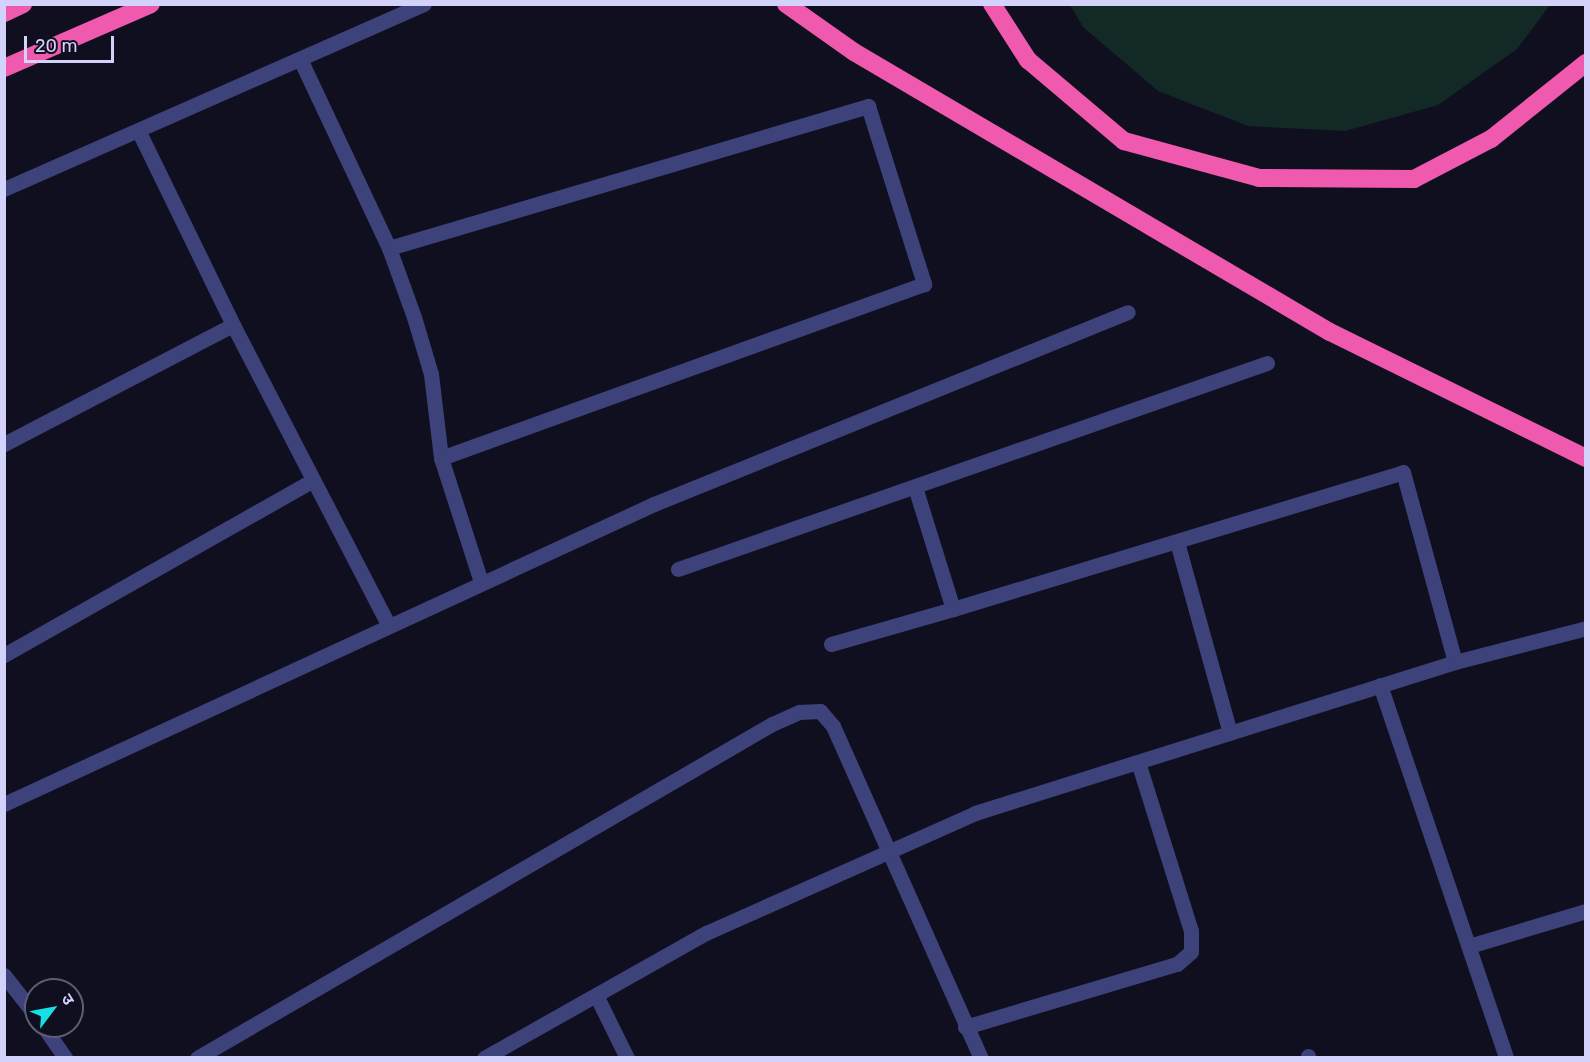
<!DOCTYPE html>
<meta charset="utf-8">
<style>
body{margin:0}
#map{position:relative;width:1590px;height:1062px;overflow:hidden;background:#100f1f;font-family:Rubik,"Noto Sans Devanagari",sans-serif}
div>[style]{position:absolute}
.green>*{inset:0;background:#132926}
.minor>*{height:15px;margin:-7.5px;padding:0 7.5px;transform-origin:7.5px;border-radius:7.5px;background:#3e427a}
.highway>*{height:18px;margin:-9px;padding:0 9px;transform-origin:9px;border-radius:9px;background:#ef59ae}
span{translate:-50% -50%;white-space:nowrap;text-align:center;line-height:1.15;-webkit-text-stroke:4.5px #100f1f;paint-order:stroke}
.frame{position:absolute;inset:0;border:6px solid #d3d2fb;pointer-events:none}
.north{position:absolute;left:24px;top:978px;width:60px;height:60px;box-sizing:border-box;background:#100f1f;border:2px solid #5e5d77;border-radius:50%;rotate:58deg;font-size:16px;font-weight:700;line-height:24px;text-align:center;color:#d3d2fb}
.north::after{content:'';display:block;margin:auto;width:21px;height:27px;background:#16e0e2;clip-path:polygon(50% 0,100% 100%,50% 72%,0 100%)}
.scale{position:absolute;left:24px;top:36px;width:90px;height:27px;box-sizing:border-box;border:3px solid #d3d2fb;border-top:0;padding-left:8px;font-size:18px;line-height:21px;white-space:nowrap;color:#d3d2fb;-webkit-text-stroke:4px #100f1f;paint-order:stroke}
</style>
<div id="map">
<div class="green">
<div style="clip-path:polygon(1070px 5px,1550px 5px,1517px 49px,1438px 105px,1345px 131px,1248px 126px,1158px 91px,1083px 27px)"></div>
</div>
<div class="minor">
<div style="left:301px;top:61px;width:207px;rotate:64.8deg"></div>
<div style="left:389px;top:248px;width:73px;rotate:70.1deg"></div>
<div style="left:414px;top:317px;width:59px;rotate:73.4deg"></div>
<div style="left:431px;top:374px;width:85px;rotate:83.2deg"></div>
<div style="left:139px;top:132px;width:215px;rotate:64deg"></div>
<div style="left:4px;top:189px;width:459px;rotate:-23.8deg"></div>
<div style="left:389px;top:248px;width:500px;rotate:-16.5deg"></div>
<div style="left:868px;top:106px;width:187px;rotate:72.5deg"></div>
<div style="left:924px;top:284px;width:513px;rotate:160.19deg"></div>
<div style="left:441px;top:458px;width:130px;rotate:72.1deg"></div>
<div style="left:4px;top:444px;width:258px;rotate:-27.5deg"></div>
<div style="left:233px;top:325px;width:337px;rotate:62.6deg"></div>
<div style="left:915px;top:487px;width:128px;rotate:72.7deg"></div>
<div style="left:953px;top:609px;width:470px;rotate:-16.9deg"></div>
<div style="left:1403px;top:472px;width:197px;rotate:74.7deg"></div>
<div style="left:1177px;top:542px;width:198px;rotate:74.5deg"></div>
<div style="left:678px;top:569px;width:624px;rotate:-19.28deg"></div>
<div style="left:831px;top:644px;width:127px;rotate:-16deg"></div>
<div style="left:4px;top:655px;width:355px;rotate:-29.5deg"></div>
<div style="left:1380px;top:685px;width:394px;rotate:71.3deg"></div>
<div style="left:4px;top:804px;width:716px;rotate:-24.78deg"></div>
<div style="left:654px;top:504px;width:511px;rotate:-22.05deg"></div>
<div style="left:1469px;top:946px;width:122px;rotate:-16.7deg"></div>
<div style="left:4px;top:975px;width:52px;rotate:52deg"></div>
<div style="left:596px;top:995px;width:70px;rotate:63.8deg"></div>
<div style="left:43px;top:1026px;width:39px;rotate:55deg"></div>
<div style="left:965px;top:1027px;width:221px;rotate:-16.6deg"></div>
<div style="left:1177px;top:964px;width:18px;rotate:-41deg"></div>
<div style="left:1191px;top:952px;width:21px;rotate:-90deg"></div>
<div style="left:1191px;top:931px;width:177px;rotate:-107.4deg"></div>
<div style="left:1308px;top:1056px;width:2px;rotate:90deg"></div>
<div style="left:197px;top:1058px;width:665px;rotate:-30.15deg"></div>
<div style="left:772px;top:724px;width:30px;rotate:-24deg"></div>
<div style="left:799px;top:712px;width:21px;rotate:-3deg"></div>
<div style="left:820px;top:711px;width:20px;rotate:49deg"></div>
<div style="left:833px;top:726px;width:363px;rotate:66deg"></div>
<div style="left:484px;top:1058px;width:255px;rotate:-29.4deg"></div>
<div style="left:706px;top:933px;width:295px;rotate:-24deg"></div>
<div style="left:975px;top:813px;width:503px;rotate:-17.46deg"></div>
<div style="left:1455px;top:662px;width:135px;rotate:-14.5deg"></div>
</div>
<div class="highway">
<div style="left:786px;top:4px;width:83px;rotate:35.2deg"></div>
<div style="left:854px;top:52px;width:552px;rotate:30.47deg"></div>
<div style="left:1330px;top:332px;width:285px;rotate:26.2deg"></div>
<div style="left:992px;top:4px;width:67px;rotate:57.3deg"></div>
<div style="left:1028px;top:60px;width:126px;rotate:40.2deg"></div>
<div style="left:1124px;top:141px;width:140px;rotate:15.3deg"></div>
<div style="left:1259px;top:178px;width:155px;rotate:0.4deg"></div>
<div style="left:1414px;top:179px;width:87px;rotate:-27.5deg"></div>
<div style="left:1491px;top:139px;width:122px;rotate:-38.7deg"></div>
<div style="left:4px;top:13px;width:21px;rotate:-25deg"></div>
<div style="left:4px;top:68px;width:160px;rotate:-23.5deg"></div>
</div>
<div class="frame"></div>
<div class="north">उ</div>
<div class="scale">20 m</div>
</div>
